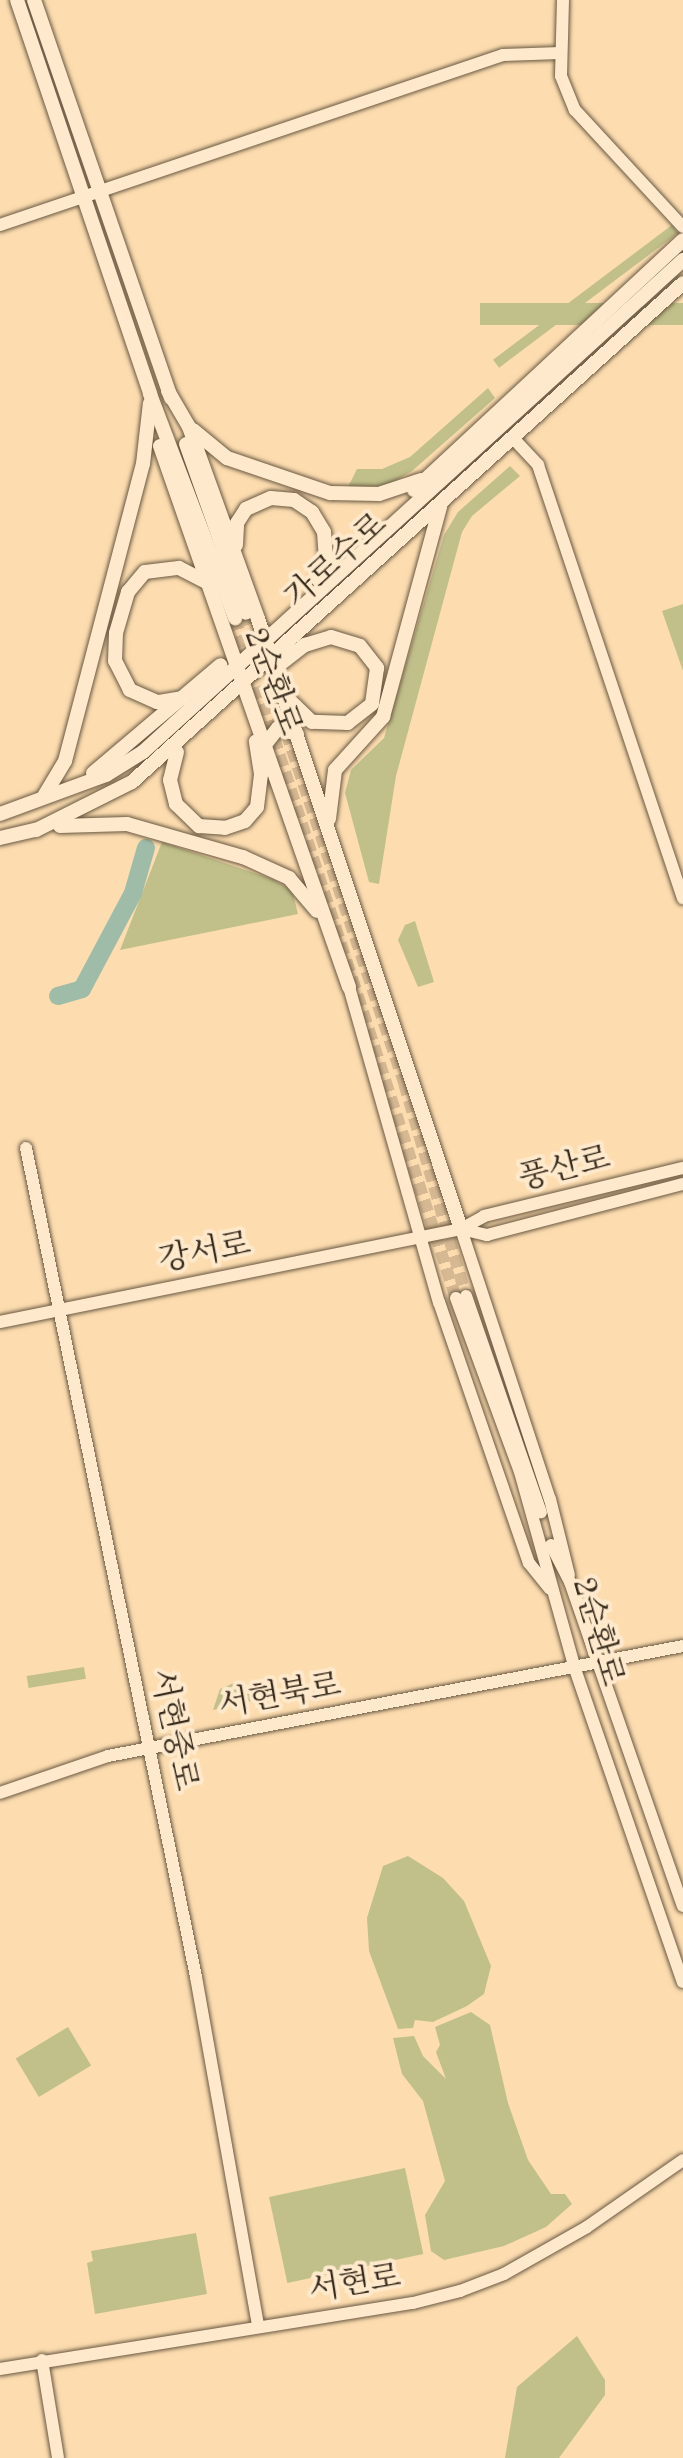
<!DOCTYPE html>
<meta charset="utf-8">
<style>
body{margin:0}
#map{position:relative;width:683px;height:2458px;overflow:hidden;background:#fdddb0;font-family:"Old Standard TT","Noto Serif KR",serif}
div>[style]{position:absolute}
.green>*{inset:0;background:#c1c08a;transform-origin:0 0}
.river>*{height:18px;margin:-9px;padding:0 9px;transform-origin:9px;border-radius:9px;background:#9fbca9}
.tertiary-tunnel>*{height:12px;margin-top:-6px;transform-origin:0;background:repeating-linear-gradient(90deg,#d6b993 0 12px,transparent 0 18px)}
.roads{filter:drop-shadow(0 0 2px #695842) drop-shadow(0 0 2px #695842)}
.tertiary>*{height:12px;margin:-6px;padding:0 6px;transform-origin:6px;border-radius:6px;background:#fee9cc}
.secondary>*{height:14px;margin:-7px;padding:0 7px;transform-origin:7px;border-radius:7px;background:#fee9cc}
span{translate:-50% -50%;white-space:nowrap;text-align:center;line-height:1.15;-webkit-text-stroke:8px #fee9cc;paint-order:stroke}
.street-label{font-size:32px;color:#382b1d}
</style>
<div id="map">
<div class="green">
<div style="left:672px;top:225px;width:10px;height:224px;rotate:53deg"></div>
<div style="left:683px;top:303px;width:22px;height:203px;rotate:90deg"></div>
<div style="clip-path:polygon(488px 388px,495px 398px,412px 471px,388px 485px,347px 489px,357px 469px,382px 469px,410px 457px)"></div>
<div style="clip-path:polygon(510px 466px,520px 476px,472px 516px,462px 532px,396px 776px,379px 884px,369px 882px,345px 793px,351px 770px,384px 738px,444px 535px,458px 512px)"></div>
<div style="clip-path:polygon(683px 604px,683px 671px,662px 611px)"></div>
<div style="clip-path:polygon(162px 842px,272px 879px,292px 890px,298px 914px,120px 950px)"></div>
<div style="clip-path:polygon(415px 921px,434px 982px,418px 987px,398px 940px,405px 925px)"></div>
<div style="left:84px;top:1667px;width:12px;height:58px;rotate:81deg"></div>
<div style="clip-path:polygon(234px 1683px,248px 1688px,256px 1700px,213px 1710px,220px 1689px)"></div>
<div style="clip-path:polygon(408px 1856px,443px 1878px,464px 1901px,491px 1966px,484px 1994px,467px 2006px,433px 2022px,415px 2020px,413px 2028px,398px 2029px,369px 1951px,367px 1918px,383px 1866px)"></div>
<div style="clip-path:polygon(471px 2012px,490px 2025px,508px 2103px,528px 2160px,551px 2194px,565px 2194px,572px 2204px,546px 2227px,504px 2246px,444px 2260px,431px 2251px,425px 2215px,445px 2181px,423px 2101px,402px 2074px,393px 2038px,414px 2036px,423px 2056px,446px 2079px,436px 2052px,440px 2045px,435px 2027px)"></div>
<div style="left:68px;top:2027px;width:45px;height:61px;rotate:59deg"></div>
<div style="left:405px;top:2168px;width:88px;height:139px;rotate:78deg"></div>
<div style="clip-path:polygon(196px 2233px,207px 2294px,95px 2314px,87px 2263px,93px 2261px,91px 2251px)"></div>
<div style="clip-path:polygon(577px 2336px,605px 2380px,605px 2395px,559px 2458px,505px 2458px,517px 2387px)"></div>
</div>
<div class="river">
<div style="left:58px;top:996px;width:25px;rotate:-16deg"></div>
<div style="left:82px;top:989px;width:109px;rotate:-62deg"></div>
<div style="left:133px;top:893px;width:47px;rotate:-73.9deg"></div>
</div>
<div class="tertiary-tunnel">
<div style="left:246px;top:613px;width:496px;rotate:71.4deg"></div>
<div style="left:404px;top:1083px;width:222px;rotate:73.8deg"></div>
<div style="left:235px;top:618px;width:715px;rotate:72deg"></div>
</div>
<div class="roads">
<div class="tertiary">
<div style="left:563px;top:0;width:76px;rotate:91.5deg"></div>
<div style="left:561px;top:76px;width:37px;rotate:68deg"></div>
<div style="left:575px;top:110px;width:159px;rotate:47.3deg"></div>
<div style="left:0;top:225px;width:531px;rotate:-18.67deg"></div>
<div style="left:503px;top:55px;width:57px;rotate:-2deg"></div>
<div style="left:513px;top:438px;width:37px;rotate:47deg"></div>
<div style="left:538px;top:465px;width:457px;rotate:71.5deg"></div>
<div style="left:349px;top:987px;width:328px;rotate:74.1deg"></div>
<div style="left:439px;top:1302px;width:276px;rotate:71deg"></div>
<div style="left:529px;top:1563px;width:33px;rotate:51deg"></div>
<div style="left:26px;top:1148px;width:846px;rotate:78.41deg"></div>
<div style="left:196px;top:1977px;width:354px;rotate:79.9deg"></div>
<div style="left:461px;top:1229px;width:284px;rotate:71.8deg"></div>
<div style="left:550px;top:1499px;width:78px;rotate:76deg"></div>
<div style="left:461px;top:1229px;width:27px;rotate:13deg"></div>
<div style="left:487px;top:1235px;width:203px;rotate:-14.6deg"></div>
<div style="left:466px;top:1296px;width:229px;rotate:70.9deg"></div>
<div style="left:456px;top:1298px;width:185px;rotate:69.8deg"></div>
<div style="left:520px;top:1472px;width:205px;rotate:74.4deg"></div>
<div style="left:575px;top:1669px;width:331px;rotate:71deg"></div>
<div style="left:0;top:1322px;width:470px;rotate:-11.4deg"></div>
<div style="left:461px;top:1229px;width:26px;rotate:-29deg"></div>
<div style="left:484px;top:1216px;width:205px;rotate:-13.6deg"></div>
<div style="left:551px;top:1545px;width:42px;rotate:62.8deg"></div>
<div style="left:570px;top:1582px;width:343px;rotate:70.8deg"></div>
<div style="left:0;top:1793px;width:114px;rotate:-18.9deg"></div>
<div style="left:108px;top:1756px;width:585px;rotate:-10.83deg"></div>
<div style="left:42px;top:2360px;width:99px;rotate:80.7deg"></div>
<div style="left:0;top:2369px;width:418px;rotate:-9.1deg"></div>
<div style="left:413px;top:2303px;width:49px;rotate:-14.3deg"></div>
<div style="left:460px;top:2291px;width:47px;rotate:-21.1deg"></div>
<div style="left:504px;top:2274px;width:95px;rotate:-29.5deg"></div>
<div style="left:587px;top:2227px;width:117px;rotate:-34.9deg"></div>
</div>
<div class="secondary">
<div style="left:17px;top:0;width:416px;rotate:71.3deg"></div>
<div style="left:150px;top:394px;width:240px;rotate:69.2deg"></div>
<div style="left:34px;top:0;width:421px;rotate:71deg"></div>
<div style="left:168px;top:391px;width:42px;rotate:59.7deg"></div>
<div style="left:189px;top:427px;width:204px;rotate:70.2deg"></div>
<div style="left:258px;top:619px;width:643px;rotate:71.59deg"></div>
<div style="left:193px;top:430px;width:44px;rotate:39.5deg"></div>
<div style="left:227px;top:458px;width:109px;rotate:18.8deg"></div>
<div style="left:330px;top:493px;width:49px;rotate:1.2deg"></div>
<div style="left:379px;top:494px;width:44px;rotate:-18.4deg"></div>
<div style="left:186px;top:444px;width:179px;rotate:70.5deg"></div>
<div style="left:160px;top:446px;width:573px;rotate:70.74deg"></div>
<div style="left:414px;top:490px;width:367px;rotate:-42.9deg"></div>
<div style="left:236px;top:545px;width:22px;rotate:-87deg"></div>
<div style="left:237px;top:523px;width:17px;rotate:-57deg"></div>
<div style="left:246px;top:509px;width:27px;rotate:-24deg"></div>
<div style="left:271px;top:498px;width:23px;rotate:5deg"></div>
<div style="left:294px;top:500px;width:22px;rotate:34deg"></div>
<div style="left:312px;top:512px;width:23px;rotate:59deg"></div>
<div style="left:324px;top:532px;width:26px;rotate:86deg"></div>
<div style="left:326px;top:558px;width:22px;rotate:112deg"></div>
<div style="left:279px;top:665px;width:33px;rotate:-38deg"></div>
<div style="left:305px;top:645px;width:27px;rotate:-17deg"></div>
<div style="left:331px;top:637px;width:30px;rotate:17deg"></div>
<div style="left:360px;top:646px;width:28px;rotate:52deg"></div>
<div style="left:377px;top:668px;width:36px;rotate:98deg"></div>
<div style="left:372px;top:704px;width:31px;rotate:142deg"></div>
<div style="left:348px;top:723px;width:36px;rotate:-178deg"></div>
<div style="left:312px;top:722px;width:33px;rotate:-136deg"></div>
<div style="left:183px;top:698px;width:26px;rotate:171deg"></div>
<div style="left:157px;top:702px;width:30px;rotate:-156deg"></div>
<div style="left:130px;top:690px;width:33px;rotate:-117deg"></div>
<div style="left:115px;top:661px;width:28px;rotate:-88deg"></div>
<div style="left:116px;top:633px;width:43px;rotate:-73.7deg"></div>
<div style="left:128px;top:592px;width:26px;rotate:-50deg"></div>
<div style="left:145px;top:572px;width:34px;rotate:-7deg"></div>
<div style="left:179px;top:568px;width:29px;rotate:27deg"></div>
<div style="left:264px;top:746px;width:23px;rotate:-52deg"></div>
<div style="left:278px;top:728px;width:20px;rotate:18deg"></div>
<div style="left:177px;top:752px;width:29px;rotate:104deg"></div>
<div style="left:170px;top:780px;width:25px;rotate:76deg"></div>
<div style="left:176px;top:804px;width:32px;rotate:44deg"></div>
<div style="left:199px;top:826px;width:26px;rotate:4deg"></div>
<div style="left:225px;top:828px;width:21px;rotate:-19deg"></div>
<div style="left:245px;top:821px;width:18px;rotate:-49deg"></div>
<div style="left:257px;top:807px;width:33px;rotate:-83deg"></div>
<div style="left:261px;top:774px;width:33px;rotate:-99deg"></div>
<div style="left:93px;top:773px;width:167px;rotate:-40.2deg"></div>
<div style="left:44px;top:796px;width:41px;rotate:-59deg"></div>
<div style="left:65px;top:761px;width:307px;rotate:-75.3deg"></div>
<div style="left:143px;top:464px;width:61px;rotate:-83.5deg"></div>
<div style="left:0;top:814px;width:113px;rotate:-20.2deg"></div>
<div style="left:106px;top:775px;width:44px;rotate:-31.9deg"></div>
<div style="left:143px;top:752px;width:731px;rotate:-42.34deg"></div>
<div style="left:329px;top:819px;width:49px;rotate:-83deg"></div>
<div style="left:335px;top:770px;width:72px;rotate:-47.8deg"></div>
<div style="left:383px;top:717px;width:218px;rotate:-74.8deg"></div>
<div style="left:60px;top:826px;width:67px;rotate:-1.7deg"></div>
<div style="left:127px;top:824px;width:121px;rotate:15.9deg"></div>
<div style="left:243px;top:857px;width:51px;rotate:24.5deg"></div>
<div style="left:289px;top:878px;width:43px;rotate:49.7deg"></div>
<div style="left:0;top:838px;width:37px;rotate:-13deg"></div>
<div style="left:36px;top:830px;width:107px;rotate:-26.6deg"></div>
<div style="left:132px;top:782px;width:743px;rotate:-42.16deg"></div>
</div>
</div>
<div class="street-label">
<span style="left:337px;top:562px;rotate:-42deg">가로수로</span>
<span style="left:271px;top:682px;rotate:70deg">2순환로</span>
<span style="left:565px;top:1170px;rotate:-14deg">풍산로</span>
<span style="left:205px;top:1254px;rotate:-11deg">강서로</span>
<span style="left:596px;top:1632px;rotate:74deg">2순환로</span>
<span style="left:280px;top:1697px;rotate:-10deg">서현북로</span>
<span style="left:172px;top:1730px;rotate:78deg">서현중로</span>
<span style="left:355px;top:2285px;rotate:-9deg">서현로</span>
</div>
</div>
